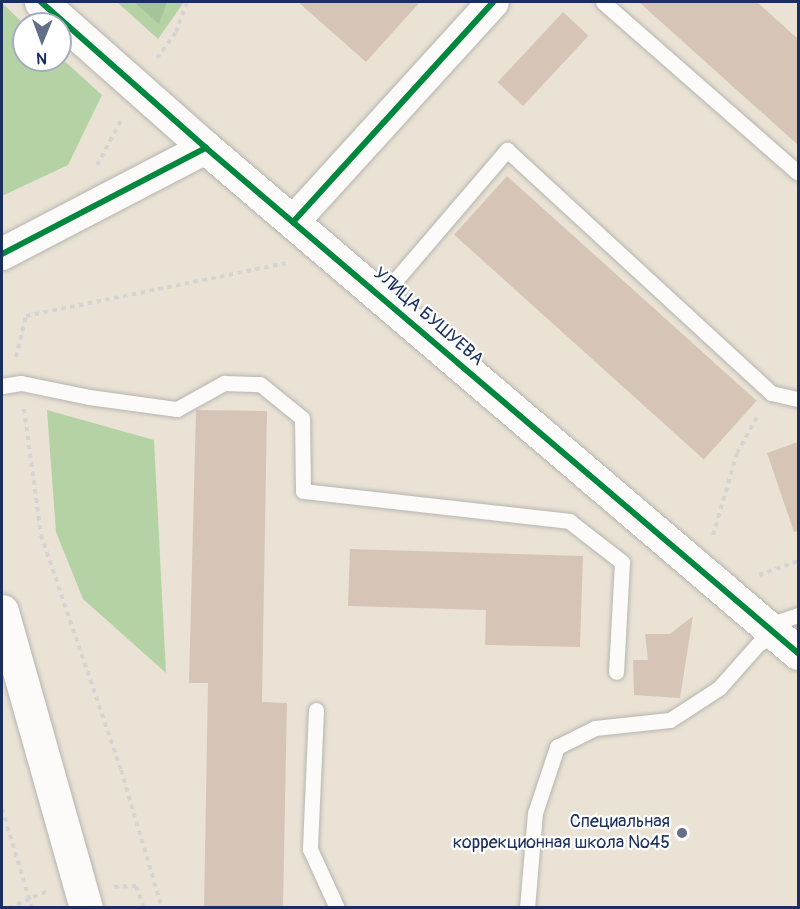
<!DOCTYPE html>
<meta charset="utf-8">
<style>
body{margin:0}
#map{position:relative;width:800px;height:909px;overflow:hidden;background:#eae3d5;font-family:Pangolin,sans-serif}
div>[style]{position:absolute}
.green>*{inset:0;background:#b4d2a4}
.forest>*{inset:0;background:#a5c49b}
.building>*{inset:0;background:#d6c5b7;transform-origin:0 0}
.path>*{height:4px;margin-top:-2px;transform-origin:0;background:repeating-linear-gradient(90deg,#d5d4d3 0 4.5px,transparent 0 9px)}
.roads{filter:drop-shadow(0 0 2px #b6b4b0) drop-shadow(0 0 2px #b6b4b0)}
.service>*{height:15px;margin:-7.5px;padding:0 7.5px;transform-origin:7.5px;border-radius:7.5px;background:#fcfbf9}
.minor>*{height:32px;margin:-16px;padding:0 16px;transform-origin:16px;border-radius:16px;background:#fcfbf9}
.tertiary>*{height:33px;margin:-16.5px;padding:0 16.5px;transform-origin:16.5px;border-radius:16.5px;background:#fcfbf9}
.secondary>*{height:33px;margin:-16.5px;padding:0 16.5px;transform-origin:16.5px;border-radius:16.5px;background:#fcfbf9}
.cycleway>*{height:6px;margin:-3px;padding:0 3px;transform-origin:3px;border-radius:3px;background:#00873e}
.dots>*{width:16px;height:16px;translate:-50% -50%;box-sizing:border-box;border:3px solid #fff;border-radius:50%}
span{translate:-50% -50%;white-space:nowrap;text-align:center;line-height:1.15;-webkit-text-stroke:4.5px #fff;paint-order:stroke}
.street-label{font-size:18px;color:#1b2f5e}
.poi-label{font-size:18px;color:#1b2f5e}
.right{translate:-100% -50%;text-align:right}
.frame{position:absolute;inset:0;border:3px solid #1b2f5e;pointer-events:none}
.north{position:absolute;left:12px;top:12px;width:60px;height:60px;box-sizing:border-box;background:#fff;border:2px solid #a4acbf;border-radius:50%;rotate:181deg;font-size:16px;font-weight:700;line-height:24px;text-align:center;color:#1b2f5e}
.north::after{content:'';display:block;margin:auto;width:21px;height:27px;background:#636e88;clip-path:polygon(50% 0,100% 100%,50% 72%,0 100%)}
</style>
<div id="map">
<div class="green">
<div style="clip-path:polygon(117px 2px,184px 2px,158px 39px)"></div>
<div style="clip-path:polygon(2px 3px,24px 24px,24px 60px,60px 60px,60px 57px,102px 95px,68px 165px,2px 196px)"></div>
<div style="clip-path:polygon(47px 410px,154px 440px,166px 673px,83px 599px,56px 532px)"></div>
</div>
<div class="forest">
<div style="clip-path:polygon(134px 2px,167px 2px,159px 24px)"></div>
</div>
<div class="building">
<div style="clip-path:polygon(298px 2px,420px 2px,366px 62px)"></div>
<div style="clip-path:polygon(639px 2px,757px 2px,798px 39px,798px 145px)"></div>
<div style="left:563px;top:12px;width:35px;height:96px;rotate:43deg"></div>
<div style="left:507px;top:176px;width:336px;height:79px;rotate:42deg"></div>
<div style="clip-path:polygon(196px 410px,267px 411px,262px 702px,287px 703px,283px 908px,204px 908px,208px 683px,189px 683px)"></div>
<div style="clip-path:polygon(798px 442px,798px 531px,794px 532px,767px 453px)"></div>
<div style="clip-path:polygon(350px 549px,583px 556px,580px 647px,485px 645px,486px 610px,348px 606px)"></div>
<div style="clip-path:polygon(693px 616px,680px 698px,634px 695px,633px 660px,648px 660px,645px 634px,670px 634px)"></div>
</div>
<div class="path">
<div style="left:157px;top:58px;width:32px;rotate:-54deg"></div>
<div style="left:176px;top:32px;width:32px;rotate:-70deg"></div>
<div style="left:97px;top:165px;width:52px;rotate:-61.5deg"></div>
<div style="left:16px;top:357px;width:42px;rotate:-76.3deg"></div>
<div style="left:26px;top:316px;width:265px;rotate:-11.5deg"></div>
<div style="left:24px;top:409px;width:127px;rotate:82.3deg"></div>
<div style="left:41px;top:535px;width:248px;rotate:71.2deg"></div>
<div style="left:121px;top:770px;width:144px;rotate:73.5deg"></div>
<div style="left:713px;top:535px;width:85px;rotate:-73.7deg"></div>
<div style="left:737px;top:453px;width:45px;rotate:-60.6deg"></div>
<div style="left:759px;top:575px;width:41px;rotate:-19.7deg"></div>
<div style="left:2px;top:809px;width:103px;rotate:73.1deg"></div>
<div style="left:114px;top:887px;width:22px;rotate:-3deg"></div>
<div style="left:136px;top:886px;width:23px;rotate:70deg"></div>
<div style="left:9px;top:908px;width:42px;rotate:-24.1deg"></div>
</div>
<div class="roads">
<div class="service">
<div style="left:603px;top:2px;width:259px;rotate:41.2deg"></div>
<div style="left:381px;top:297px;width:194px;rotate:-49.4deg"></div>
<div style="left:507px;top:150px;width:359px;rotate:42.6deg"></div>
<div style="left:771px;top:393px;width:28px;rotate:13deg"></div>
<div style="left:2px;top:386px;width:19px;rotate:-9deg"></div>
<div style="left:21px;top:383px;width:69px;rotate:11.6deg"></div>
<div style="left:89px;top:397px;width:89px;rotate:7.8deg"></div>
<div style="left:177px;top:409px;width:54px;rotate:-29deg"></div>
<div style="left:224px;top:383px;width:36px;rotate:2deg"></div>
<div style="left:260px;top:384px;width:54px;rotate:39deg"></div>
<div style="left:302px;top:418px;width:73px;rotate:89.2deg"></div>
<div style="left:303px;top:491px;width:268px;rotate:6.4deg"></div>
<div style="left:569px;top:521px;width:67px;rotate:37.7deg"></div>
<div style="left:622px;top:562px;width:110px;rotate:93.1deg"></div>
<div style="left:766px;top:626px;width:34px;rotate:-19deg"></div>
<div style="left:316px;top:710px;width:139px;rotate:92.5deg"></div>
<div style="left:310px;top:849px;width:65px;rotate:65.4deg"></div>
<div style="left:527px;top:908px;width:95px;rotate:-85.2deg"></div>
<div style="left:535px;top:813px;width:70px;rotate:-71.6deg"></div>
<div style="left:557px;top:747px;width:42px;rotate:-26.6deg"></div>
<div style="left:595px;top:728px;width:75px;rotate:-6.1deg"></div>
<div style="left:670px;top:720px;width:59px;rotate:-33.1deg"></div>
<div style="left:719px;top:688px;width:59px;rotate:-48.4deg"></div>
<div style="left:758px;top:644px;width:21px;rotate:-29deg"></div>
</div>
<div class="minor">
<div style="left:293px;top:222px;width:297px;rotate:-47.7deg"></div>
<div style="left:2px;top:254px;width:230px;rotate:-27.5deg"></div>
</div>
<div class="tertiary">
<div style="left:41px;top:2px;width:220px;rotate:41.5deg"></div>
<div style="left:206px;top:148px;width:778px;rotate:40.47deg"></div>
</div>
<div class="secondary">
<div style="left:2px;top:611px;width:309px;rotate:74.2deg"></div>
</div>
</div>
<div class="cycleway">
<div style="left:41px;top:2px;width:220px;rotate:41.5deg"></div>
<div style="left:206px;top:148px;width:778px;rotate:40.47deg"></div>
<div style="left:293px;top:222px;width:297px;rotate:-47.7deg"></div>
<div style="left:2px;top:254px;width:230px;rotate:-27.5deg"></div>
</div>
<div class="dots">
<div style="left:682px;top:833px;background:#636e88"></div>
</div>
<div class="street-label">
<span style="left:428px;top:317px;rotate:41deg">УЛИЦА БУШУЕВА</span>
</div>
<div class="poi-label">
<span class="right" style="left:670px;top:833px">Специальная<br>коррекционная школа №45</span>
</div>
<div class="frame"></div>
<div class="north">N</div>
</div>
